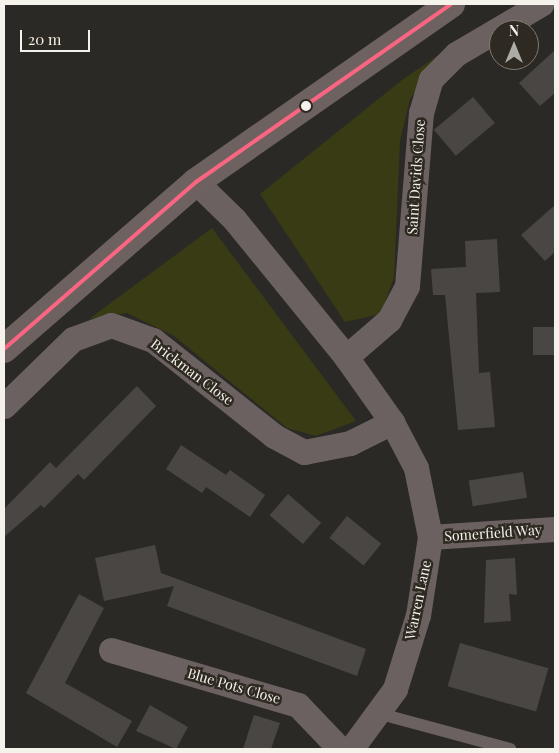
<!DOCTYPE html>
<style>
body{margin:0}
#map{position:relative;width:559px;height:753px;overflow:hidden;background:#2b2925;font-family:"Playfair Display",serif}
div>[style]{position:absolute}
.green>*{inset:0;background:#383b14}
.building>*{inset:0;background:#494644;transform-origin:0 0}
.service>*{height:12px;margin:-6px;padding:0 6px;transform-origin:6px;border-radius:6px;background:#6c6161}
.minor>*{height:25px;margin:-12.5px;padding:0 12.5px;transform-origin:12.5px;border-radius:12.5px;background:#6c6161}
.primary>*{height:28px;margin:-14px;padding:0 14px;transform-origin:14px;border-radius:14px;background:#6d6260}
.bus-1>*{height:4px;margin:-2px;padding:0 2px;transform-origin:2px;border-radius:2px;background:#fa6682}
.dots>*{width:14px;height:14px;translate:-50% -50%;box-sizing:border-box;border:2px solid #2e2a22;border-radius:50%}
span{translate:-50% -50%;white-space:nowrap;text-align:center;line-height:1.15;-webkit-text-stroke:5px #2e2a22;paint-order:stroke}
.street-label{font-size:14px;color:#f5f2ec}
.frame{position:absolute;inset:0;border:5px solid #f5f2ec;pointer-events:none}
.north{position:absolute;left:489px;top:20px;width:50px;height:50px;box-sizing:border-box;background:#2e2a22;border:1px solid #7e7a73;border-radius:50%;rotate:0deg;font-size:14px;font-weight:700;line-height:20px;text-align:center;color:#f5f2ec}
.north::after{content:'';display:block;margin:auto;width:18px;height:22px;background:#aeaca6;clip-path:polygon(50% 0,100% 100%,50% 72%,0 100%)}
.scale{position:absolute;left:20px;top:30px;width:70px;height:22px;box-sizing:border-box;border:2px solid #f5f2ec;border-top:0;padding-left:6px;font-size:15px;line-height:18px;white-space:nowrap;color:#f5f2ec;-webkit-text-stroke:4px #2e2a22;paint-order:stroke}
</style>
<div id="map">
<div class="green">
<div style="clip-path:polygon(443px 52px,410px 99px,400px 141px,394px 277px,381px 314px,345px 322px,260px 194px,402px 80px)"></div>
<div style="clip-path:polygon(212px 228px,356px 421px,316px 436px,287px 428px,174px 336px,127px 313px,89px 319px)"></div>
</div>
<div class="building">
<div style="clip-path:polygon(555px 50px,555px 93px,540px 106px,519px 83px)"></div>
<div style="left:473px;top:97px;width:34px;height:51px;rotate:50deg"></div>
<div style="clip-path:polygon(555px 205px,555px 252px,545px 261px,521px 235px)"></div>
<div style="clip-path:polygon(497px 239px,500px 292px,476px 293px,479px 373px,490px 372px,495px 427px,458px 430px,445px 295px,433px 295px,431px 269px,466px 267px,465px 241px)"></div>
<div style="left:533px;top:327px;width:22px;height:28px"></div>
<div style="clip-path:polygon(137px 386px,156px 406px,84px 480px,78px 474px,44px 508px,41px 505px,4px 537px,4px 509px,50px 462px,56px 468px)"></div>
<div style="clip-path:polygon(181px 445px,226px 475px,230px 470px,265px 495px,250px 517px,206px 487px,202px 493px,166px 469px)"></div>
<div style="left:523px;top:472px;width:26px;height:55px;rotate:81deg"></div>
<div style="left:288px;top:494px;width:44px;height:28px;rotate:41deg"></div>
<div style="left:347px;top:516px;width:44px;height:28px;rotate:39deg"></div>
<div style="clip-path:polygon(155px 545px,161px 573px,366px 649px,357px 676px,167px 606px,174px 586px,104px 601px,95px 558px)"></div>
<div style="clip-path:polygon(515px 558px,517px 595px,509px 594px,511px 621px,484px 623px,486px 560px)"></div>
<div style="clip-path:polygon(79px 594px,104px 608px,65px 683px,132px 721px,117px 747px,26px 693px)"></div>
<div style="left:460px;top:643px;width:92px;height:45px;rotate:16deg"></div>
<div style="clip-path:polygon(150px 705px,188px 727px,176px 749px,136px 731px)"></div>
<div style="clip-path:polygon(254px 715px,280px 723px,271px 749px,243px 749px)"></div>
</div>
<div class="service">
<div style="left:377px;top:713px;width:138px;rotate:15.1deg"></div>
</div>
<div class="minor">
<div style="left:196px;top:182px;width:53px;rotate:44.2deg"></div>
<div style="left:234px;top:219px;width:178px;rotate:50.9deg"></div>
<div style="left:346px;top:357px;width:80px;rotate:54.7deg"></div>
<div style="left:392px;top:422px;width:52px;rotate:62.4deg"></div>
<div style="left:416px;top:468px;width:70px;rotate:78.5deg"></div>
<div style="left:430px;top:537px;width:79px;rotate:98.7deg"></div>
<div style="left:418px;top:615px;width:77px;rotate:107.3deg"></div>
<div style="left:395px;top:689px;width:74px;rotate:126.3deg"></div>
<div style="left:346px;top:357px;width:57px;rotate:-40.7deg"></div>
<div style="left:389px;top:320px;width:38px;rotate:-62deg"></div>
<div style="left:407px;top:286px;width:174px;rotate:-85.4deg"></div>
<div style="left:421px;top:113px;width:35px;rotate:-74deg"></div>
<div style="left:431px;top:79px;width:35px;rotate:-45deg"></div>
<div style="left:456px;top:54px;width:99px;rotate:-30.5deg"></div>
<div style="left:4px;top:406px;width:96px;rotate:-44.2deg"></div>
<div style="left:73px;top:339px;width:40px;rotate:-20.2deg"></div>
<div style="left:111px;top:325px;width:45px;rotate:19.7deg"></div>
<div style="left:153px;top:340px;width:154px;rotate:38.4deg"></div>
<div style="left:274px;top:436px;width:34px;rotate:28deg"></div>
<div style="left:304px;top:452px;width:47px;rotate:-11.1deg"></div>
<div style="left:350px;top:443px;width:47px;rotate:-26.6deg"></div>
<div style="left:430px;top:537px;width:125px;rotate:-3.7deg"></div>
<div style="left:111px;top:650px;width:195px;rotate:16.4deg"></div>
<div style="left:298px;top:705px;width:61px;rotate:46.3deg"></div>
</div>
<div class="primary">
<div style="left:4px;top:349px;width:254px;rotate:-41deg"></div>
<div style="left:196px;top:182px;width:311px;rotate:-34.9deg"></div>
</div>
<div class="bus-1">
<div style="left:4px;top:349px;width:254px;rotate:-41deg"></div>
<div style="left:196px;top:182px;width:311px;rotate:-34.9deg"></div>
</div>
<div class="dots">
<div style="left:306px;top:106px;background:#f5f2ec"></div>
</div>
<div class="street-label">
<span style="left:416px;top:177px;rotate:-86deg">Saint Davids Close</span>
<span style="left:192px;top:372px;rotate:37deg">Brickman Close</span>
<span style="left:493px;top:533px;rotate:-4deg">Somerfield Way</span>
<span style="left:418px;top:600px;rotate:-78deg">Warren Lane</span>
<span style="left:234px;top:686px;rotate:16deg">Blue Pots Close</span>
</div>
<div class="frame"></div>
<div class="north">N</div>
<div class="scale">20 m</div>
</div>
